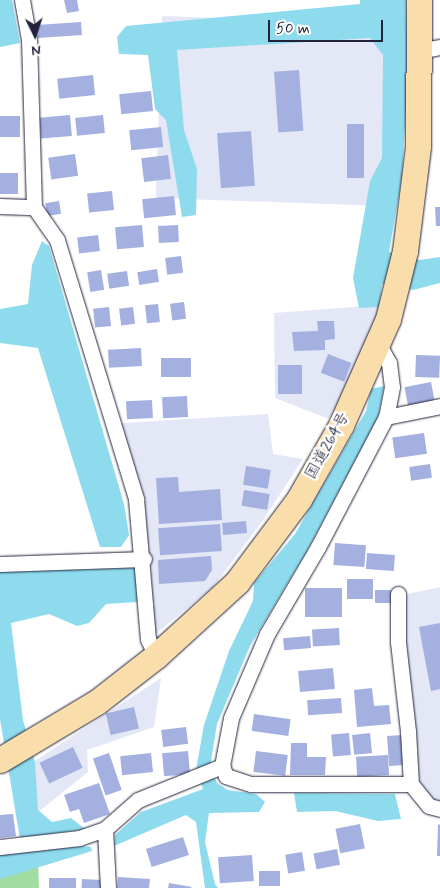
<!DOCTYPE html>
<meta charset="utf-8">
<style>
body{margin:0}
#map{position:relative;width:440px;height:888px;overflow:hidden;background:#fff;font-family:Mynerve,"Klee One",sans-serif}
div>[style]{position:absolute}
.built>*{inset:0;background:#e3e7f6;transform-origin:0 0}
.green>*{inset:0;background:#a1dca3}
.water>*{inset:0;background:#8edbee}
.building>*{inset:0;background:#a3b0e0;transform-origin:0 0}
.roads{filter:drop-shadow(0 0 1px #22223b) drop-shadow(0 0 1px #22223b)}
.minor>*{height:15px;margin:-7.5px;padding:0 7.5px;transform-origin:7.5px;border-radius:7.5px;background:#fff}
.trunk>*{height:25px;margin:-12.5px;padding:0 12.5px;transform-origin:12.5px;border-radius:12.5px;background:#f9ddab}
span{translate:-50% -50%;white-space:nowrap;text-align:center;line-height:1.15;-webkit-text-stroke:5px #fff;paint-order:stroke}
.street-label{font-size:16px;color:#22223b}
.north{position:absolute;left:10px;top:10px;width:50px;height:50px;-webkit-text-stroke:4px #fff;paint-order:stroke;rotate:176deg;font-size:14px;font-weight:700;line-height:20px;text-align:center;color:#22223b}
.north::after{content:'';display:block;margin:auto;width:18px;height:22px;background:#22223b;clip-path:polygon(50% 0,100% 100%,50% 72%,0 100%)}
.scale{position:absolute;left:268px;top:20px;width:115px;height:22px;box-sizing:border-box;border:2px solid #22223b;border-top:0;padding-left:6px;font-size:15px;line-height:18px;white-space:nowrap;color:#22223b;-webkit-text-stroke:4px #fff;paint-order:stroke}
</style>
<div id="map">
<div class="built">
<div style="left:390px;top:24px;width:182px;height:228px;rotate:92deg"></div>
<div style="clip-path:polygon(380px 305px,358px 364px,329px 419px,275px 398px,274px 313px)"></div>
<div style="clip-path:polygon(268px 414px,273px 454px,303px 459px,263px 520px,213px 587px,143px 644px,136px 522px,108px 424px)"></div>
<div style="clip-path:polygon(440px 587px,440px 805px,430px 804px,414px 781px,402px 635px,403px 595px)"></div>
<div style="clip-path:polygon(161px 678px,154px 727px,87px 750px,88px 772px,32px 817px,21px 770px)"></div>
</div>
<div class="green">
<div style="clip-path:polygon(38px 860px,39px 888px,0 888px,0 871px)"></div>
</div>
<div class="water">
<div style="clip-path:polygon(0 0,12px 0,20px 43px,0 47px)"></div>
<div style="clip-path:polygon(360px 0,406px 0,408px 75px,402px 176px,389px 252px,420px 260px,440px 257px,440px 283px,413px 290px,382px 284px,379px 307px,359px 308px,353px 278px,370px 181px,382px 158px,383px 55px,370px 38px,177px 50px,184px 130px,197px 169px,196px 215px,182px 217px,166px 120px,155px 109px,148px 55px,119px 54px,117px 37px,126px 26px,360px 4px)"></div>
<div style="clip-path:polygon(42px 241px,49px 246px,124px 504px,129px 535px,121px 547px,100px 547px,38px 348px,0 343px,0 309px,28px 304px,32px 265px)"></div>
<div style="clip-path:polygon(384px 386px,378px 418px,307px 551px,250px 646px,217px 724px,210px 767px,217px 783px,228px 790px,256px 794px,265px 802px,259px 812px,209px 813px,205px 842px,215px 884px,218px 888px,205px 888px,196px 822px,186px 815px,114px 846px,115px 835px,141px 812px,203px 789px,196px 770px,204px 725px,229px 651px,253px 601px,254px 583px,295px 534px,366px 411px,371px 389px)"></div>
<div style="clip-path:polygon(132px 564px,137px 569px,138px 602px,106px 604px,89px 623px,77px 626px,49px 614px,11px 623px,23px 720px,35px 762px,38px 810px,52px 822px,71px 818px,85px 829px,20px 839px,0 719px,0 572px)"></div>
<div style="clip-path:polygon(294px 793px,395px 794px,401px 819px,378px 821px,335px 811px,297px 812px)"></div>
<div style="clip-path:polygon(82px 846px,91px 847px,92px 851px,0 879px,0 855px)"></div>
</div>
<div class="building">
<div style="clip-path:polygon(64px 0,77px 0,79px 11px,67px 13px)"></div>
<div style="left:81px;top:22px;width:13px;height:44px;rotate:86deg"></div>
<div style="left:299px;top:70px;width:61px;height:25px;rotate:86deg"></div>
<div style="left:93px;top:75px;width:20px;height:36px;rotate:84deg"></div>
<div style="left:151px;top:91px;width:20px;height:32px;rotate:84deg"></div>
<div style="left:70px;top:115px;width:21px;height:31px;rotate:85deg"></div>
<div style="left:103px;top:115px;width:18px;height:28px;rotate:84deg"></div>
<div style="left:0;top:116px;width:20px;height:21px"></div>
<div style="left:347px;top:124px;width:17px;height:54px"></div>
<div style="left:161px;top:127px;width:20px;height:32px;rotate:84deg"></div>
<div style="left:251px;top:131px;width:55px;height:34px;rotate:86deg"></div>
<div style="left:75px;top:154px;width:22px;height:27px;rotate:82deg"></div>
<div style="left:168px;top:155px;width:24px;height:27px;rotate:83deg"></div>
<div style="left:0;top:173px;width:18px;height:21px"></div>
<div style="left:112px;top:191px;width:19px;height:25px;rotate:84deg"></div>
<div style="left:174px;top:196px;width:19px;height:32px;rotate:84deg"></div>
<div style="left:59px;top:201px;width:13px;height:14px;rotate:81deg"></div>
<div style="clip-path:polygon(435px 207px,440px 207px,440px 226px,436px 226px)"></div>
<div style="left:142px;top:225px;width:22px;height:27px;rotate:85deg"></div>
<div style="left:178px;top:225px;width:17px;height:20px;rotate:87deg"></div>
<div style="left:98px;top:235px;width:16px;height:21px;rotate:83deg"></div>
<div style="left:181px;top:256px;width:17px;height:16px;rotate:83deg"></div>
<div style="left:157px;top:269px;width:13px;height:20px;rotate:81deg"></div>
<div style="left:101px;top:270px;width:20px;height:14px;rotate:81deg"></div>
<div style="left:127px;top:271px;width:15px;height:20px;rotate:82deg"></div>
<div style="left:184px;top:302px;width:17px;height:14px;rotate:83deg"></div>
<div style="left:158px;top:304px;width:18px;height:13px;rotate:84deg"></div>
<div style="left:109px;top:307px;width:19px;height:16px;rotate:84deg"></div>
<div style="left:133px;top:307px;width:17px;height:14px;rotate:83deg"></div>
<div style="clip-path:polygon(317px 321px,334px 321px,335px 339px,325px 340px,325px 350px,294px 351px,292px 332px,318px 331px)"></div>
<div style="left:141px;top:348px;width:18px;height:33px;rotate:87deg"></div>
<div style="left:328px;top:354px;width:25px;height:20px;rotate:21deg"></div>
<div style="left:416px;top:355px;width:24px;height:22px;rotate:2deg"></div>
<div style="left:191px;top:358px;width:19px;height:30px;rotate:90deg"></div>
<div style="left:278px;top:365px;width:24px;height:29px"></div>
<div style="left:431px;top:382px;width:20px;height:27px;rotate:79deg"></div>
<div style="left:187px;top:396px;width:21px;height:25px;rotate:87deg"></div>
<div style="left:152px;top:400px;width:18px;height:26px;rotate:87deg"></div>
<div style="left:424px;top:433px;width:21px;height:32px;rotate:82deg"></div>
<div style="left:430px;top:464px;width:14px;height:21px;rotate:82deg"></div>
<div style="left:246px;top:466px;width:25px;height:19px;rotate:9deg"></div>
<div style="clip-path:polygon(178px 477px,179px 492px,220px 489px,222px 520px,159px 524px,156px 478px)"></div>
<div style="left:244px;top:490px;width:26px;height:16px;rotate:9deg"></div>
<div style="left:246px;top:521px;width:12px;height:24px;rotate:85deg"></div>
<div style="left:220px;top:524px;width:27px;height:62px;rotate:86deg"></div>
<div style="left:335px;top:543px;width:31px;height:22px;rotate:4deg"></div>
<div style="left:367px;top:553px;width:28px;height:16px;rotate:4deg"></div>
<div style="clip-path:polygon(211px 556px,212px 570px,205px 581px,159px 584px,158px 560px)"></div>
<div style="left:347px;top:579px;width:26px;height:20px"></div>
<div style="left:305px;top:588px;width:37px;height:29px"></div>
<div style="left:375px;top:590px;width:16px;height:13px"></div>
<div style="clip-path:polygon(440px 623px,440px 689px,431px 691px,419px 627px)"></div>
<div style="left:339px;top:628px;width:17px;height:27px;rotate:87deg"></div>
<div style="left:310px;top:636px;width:12px;height:27px;rotate:85deg"></div>
<div style="left:333px;top:668px;width:21px;height:35px;rotate:85deg"></div>
<div style="clip-path:polygon(372px 688px,374px 706px,389px 705px,391px 724px,357px 727px,354px 690px)"></div>
<div style="left:341px;top:698px;width:15px;height:34px;rotate:86deg"></div>
<div style="left:134px;top:707px;width:22px;height:29px;rotate:77deg"></div>
<div style="left:254px;top:714px;width:37px;height:17px;rotate:8deg"></div>
<div style="left:186px;top:727px;width:17px;height:25px;rotate:83deg"></div>
<div style="left:349px;top:733px;width:22px;height:18px;rotate:85deg"></div>
<div style="left:370px;top:733px;width:20px;height:18px;rotate:84deg"></div>
<div style="left:403px;top:735px;width:30px;height:16px;rotate:86deg"></div>
<div style="clip-path:polygon(291px 743px,307px 743px,307px 757px,326px 757px,325px 775px,290px 775px)"></div>
<div style="left:73px;top:747px;width:23px;height:37px;rotate:65deg"></div>
<div style="left:188px;top:751px;width:23px;height:26px;rotate:85deg"></div>
<div style="left:256px;top:751px;width:32px;height:21px;rotate:7deg"></div>
<div style="left:109px;top:753px;width:39px;height:17px;rotate:71deg"></div>
<div style="left:151px;top:753px;width:19px;height:31px;rotate:84deg"></div>
<div style="left:388px;top:755px;width:20px;height:32px;rotate:87deg"></div>
<div style="clip-path:polygon(99px 783px,110px 814px,84px 823px,79px 809px,70px 812px,64px 795px)"></div>
<div style="clip-path:polygon(13px 814px,16px 836px,0 838px,0 815px)"></div>
<div style="left:360px;top:824px;width:25px;height:25px;rotate:79deg"></div>
<div style="clip-path:polygon(438px 824px,440px 825px,440px 856px,437px 856px)"></div>
<div style="left:183px;top:837px;width:19px;height:39px;rotate:72deg"></div>
<div style="left:337px;top:849px;width:16px;height:24px;rotate:79deg"></div>
<div style="left:302px;top:852px;width:19px;height:17px;rotate:81deg"></div>
<div style="left:252px;top:855px;width:26px;height:34px;rotate:86deg"></div>
<div style="left:259px;top:871px;width:21px;height:15px"></div>
<div style="clip-path:polygon(118px 877px,150px 879px,149px 888px,117px 888px)"></div>
<div style="left:49px;top:878px;width:27px;height:10px"></div>
<div style="left:82px;top:879px;width:20px;height:9px;rotate:3deg"></div>
<div style="clip-path:polygon(169px 883px,192px 887px,191px 888px,168px 888px)"></div>
</div>
<div class="roads">
<div class="minor">
<div style="left:22px;top:0;width:40px;rotate:80deg"></div>
<div style="left:29px;top:39px;width:168px;rotate:88.3deg"></div>
<div style="left:34px;top:207px;width:40px;rotate:55.1deg"></div>
<div style="left:57px;top:240px;width:271px;rotate:73deg"></div>
<div style="left:136px;top:499px;width:141px;rotate:85.1deg"></div>
<div style="left:148px;top:639px;width:19px;rotate:65deg"></div>
<div style="left:419px;top:51px;width:21px;rotate:-11deg"></div>
<div style="left:0;top:206px;width:34px;rotate:2deg"></div>
<div style="left:379px;top:345px;width:21px;rotate:61deg"></div>
<div style="left:389px;top:363px;width:24px;rotate:83deg"></div>
<div style="left:392px;top:387px;width:31px;rotate:101deg"></div>
<div style="left:386px;top:417px;width:147px;rotate:117.6deg"></div>
<div style="left:318px;top:547px;width:101px;rotate:120.4deg"></div>
<div style="left:267px;top:634px;width:91px;rotate:113.2deg"></div>
<div style="left:231px;top:718px;width:49px;rotate:100.6deg"></div>
<div style="left:222px;top:766px;width:11px;rotate:68deg"></div>
<div style="left:226px;top:776px;width:26px;rotate:18deg"></div>
<div style="left:251px;top:784px;width:160px"></div>
<div style="left:411px;top:784px;width:28px;rotate:51deg"></div>
<div style="left:429px;top:806px;width:11px;rotate:15deg"></div>
<div style="left:386px;top:417px;width:55px;rotate:-11.5deg"></div>
<div style="left:0;top:564px;width:144px;rotate:-2deg"></div>
<div style="left:398px;top:594px;width:48px;rotate:90deg"></div>
<div style="left:398px;top:642px;width:90px;rotate:83.6deg"></div>
<div style="left:408px;top:731px;width:53px;rotate:86.8deg"></div>
<div style="left:105px;top:829px;width:59px;rotate:87.1deg"></div>
<div style="left:0;top:847px;width:80px;rotate:-6.5deg"></div>
<div style="left:79px;top:838px;width:28px;rotate:-19deg"></div>
<div style="left:105px;top:829px;width:44px;rotate:-41.3deg"></div>
<div style="left:138px;top:800px;width:91px;rotate:-22deg"></div>
</div>
<div class="trunk">
<div style="left:0;top:760px;width:113px;rotate:-30.9deg"></div>
<div style="left:97px;top:702px;width:75px;rotate:-37.9deg"></div>
<div style="left:156px;top:656px;width:110px;rotate:-42.4deg"></div>
<div style="left:237px;top:582px;width:104px;rotate:-53.2deg"></div>
<div style="left:299px;top:499px;width:85px;rotate:-60.4deg"></div>
<div style="left:341px;top:425px;width:116px;rotate:-66.1deg"></div>
<div style="left:388px;top:319px;width:70px;rotate:-76deg"></div>
<div style="left:405px;top:251px;width:106px;rotate:-82.9deg"></div>
<div style="left:418px;top:146px;width:146px;rotate:-89.6deg"></div>
</div>
</div>
<div class="street-label">
<span style="left:328px;top:446px;rotate:-61deg">国道264号</span>
</div>
<div class="north">N</div>
<div class="scale">50 m</div>
</div>
